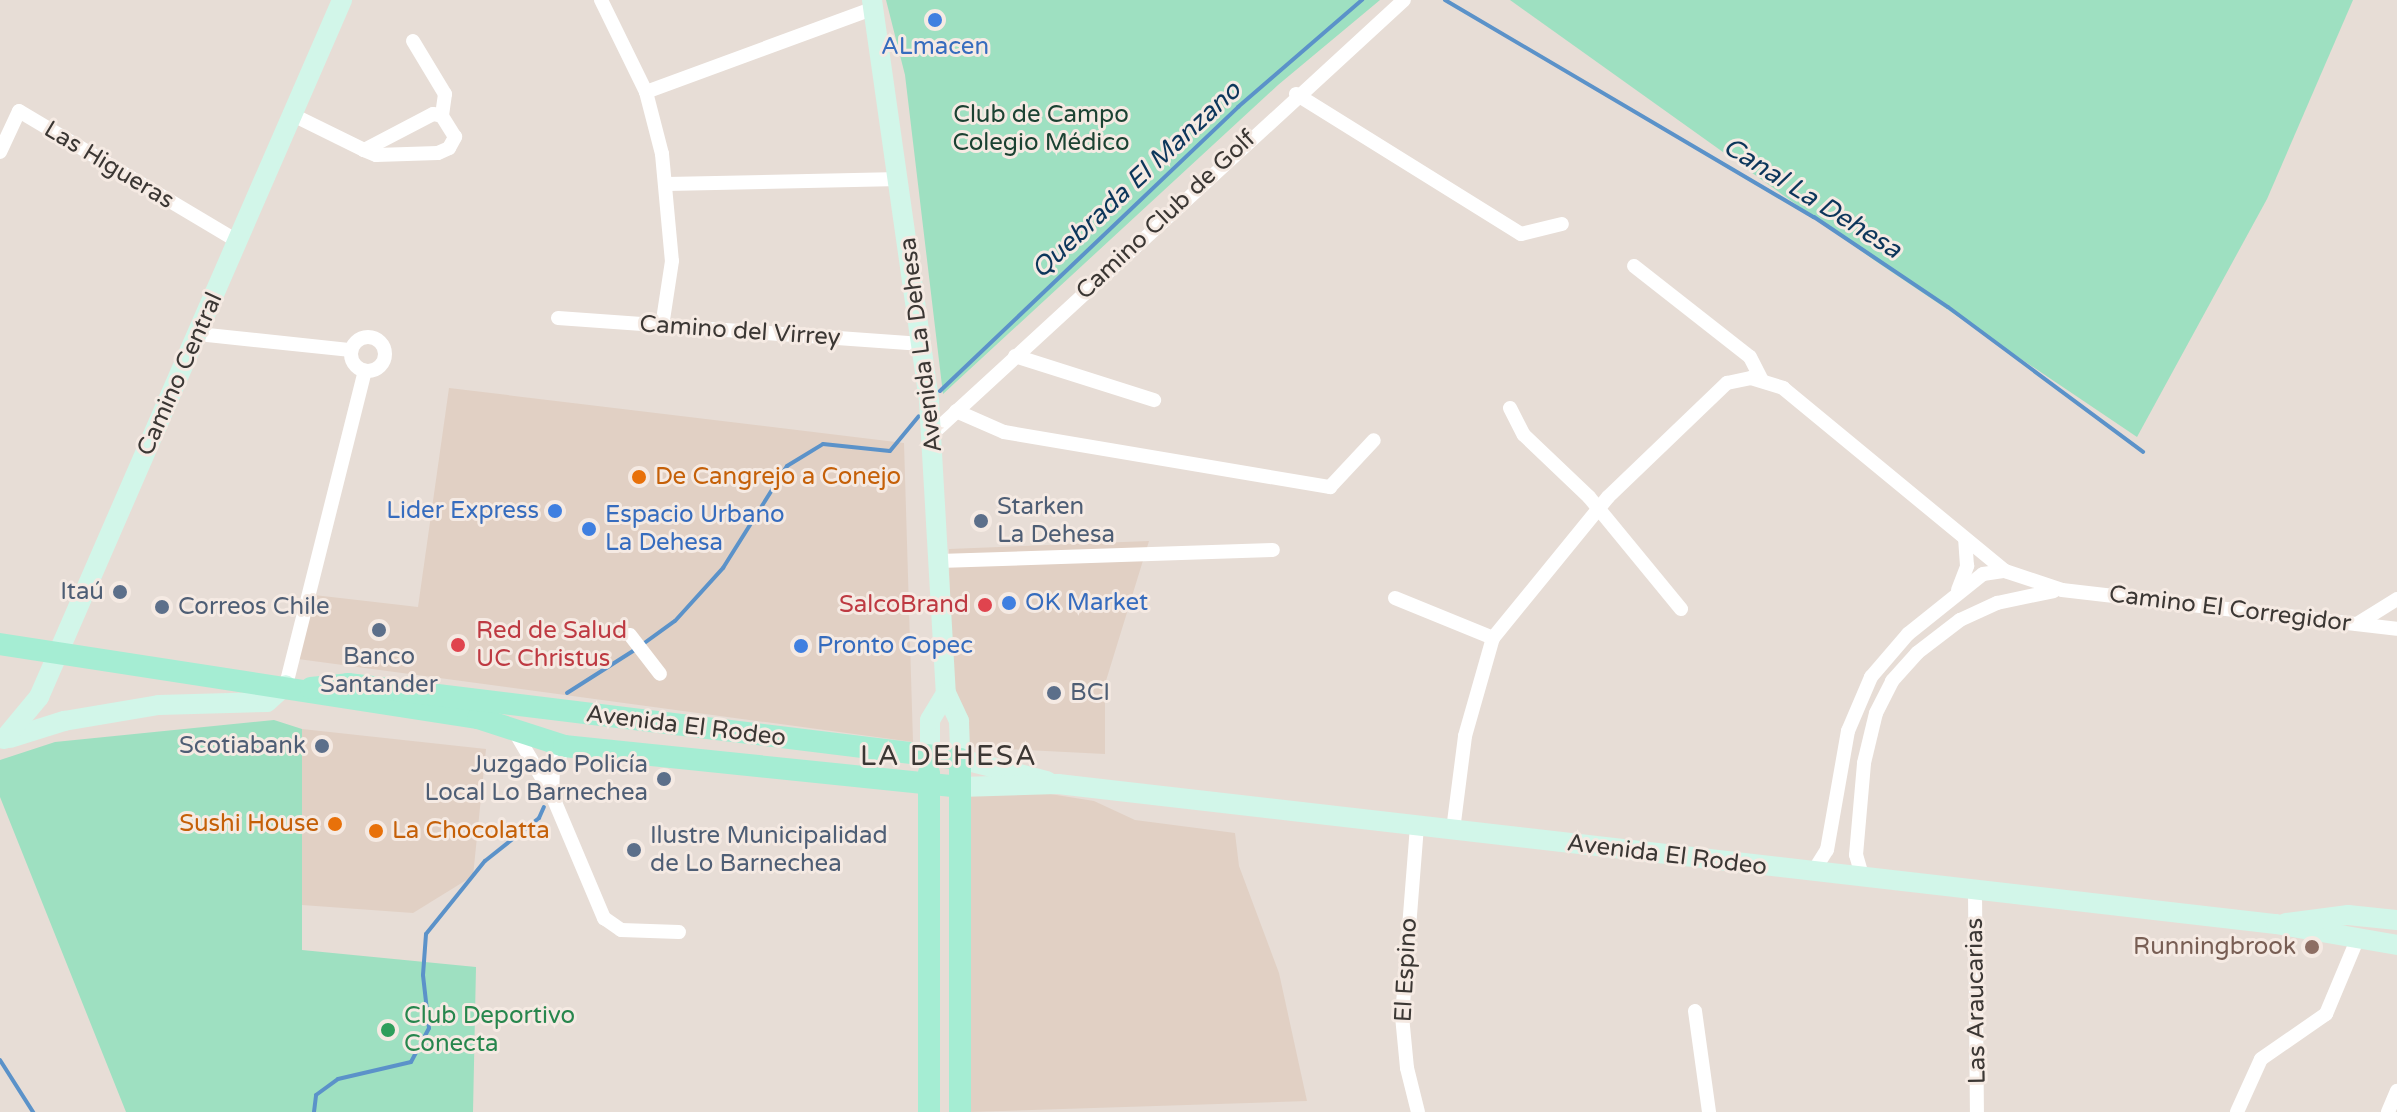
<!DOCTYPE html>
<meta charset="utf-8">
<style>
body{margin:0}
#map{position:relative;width:2397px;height:1112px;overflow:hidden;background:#e7ddd6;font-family:"Varela Round",sans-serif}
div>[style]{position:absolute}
.built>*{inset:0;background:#e1d0c4}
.green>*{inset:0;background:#9ee0c1}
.stream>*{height:4px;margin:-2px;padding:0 2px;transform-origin:2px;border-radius:2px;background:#5b92c9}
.street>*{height:14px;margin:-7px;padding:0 7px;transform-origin:7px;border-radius:7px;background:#fff}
.street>.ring{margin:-7px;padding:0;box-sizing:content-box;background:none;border:14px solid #fff;border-radius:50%}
.secondary>*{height:20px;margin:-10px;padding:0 10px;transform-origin:10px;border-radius:10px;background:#d2f6e9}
.primary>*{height:22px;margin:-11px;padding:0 11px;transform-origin:11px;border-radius:11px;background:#a5edd3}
.dots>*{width:22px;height:22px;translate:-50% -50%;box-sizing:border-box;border:4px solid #f5eae3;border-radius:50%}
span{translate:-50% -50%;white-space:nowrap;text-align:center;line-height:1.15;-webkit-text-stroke:6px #f5eae3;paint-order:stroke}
.shop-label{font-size:24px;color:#366cbe}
.right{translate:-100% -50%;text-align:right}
.left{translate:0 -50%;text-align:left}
.park-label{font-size:24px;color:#1b4232}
.street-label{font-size:24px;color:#3b3734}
.food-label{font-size:24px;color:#c56008}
.service-label{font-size:24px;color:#4e5e75}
.health-label{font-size:24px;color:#be3a42}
.education-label{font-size:24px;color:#785e54}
.leisure-label{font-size:24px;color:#27864d}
.water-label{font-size:26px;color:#0c365b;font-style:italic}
.quarter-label{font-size:28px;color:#3b3734;letter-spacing:2px}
</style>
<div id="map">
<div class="built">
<div style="clip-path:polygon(449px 388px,904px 443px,913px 742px,298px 659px,314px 595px,418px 607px)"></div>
<div style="clip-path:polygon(1149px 541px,1105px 684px,1105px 754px,966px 747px,951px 714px,949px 549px)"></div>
<div style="clip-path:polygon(302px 729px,486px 749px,473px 876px,413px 913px,302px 905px)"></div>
<div style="clip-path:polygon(962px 780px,1094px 801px,1135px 820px,1235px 833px,1239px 866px,1279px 973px,1307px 1101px,968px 1112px)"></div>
</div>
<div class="green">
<div style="clip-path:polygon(886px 0,1380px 0,1278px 85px,943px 394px,905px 75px)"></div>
<div style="clip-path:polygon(1510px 0,2353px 0,2267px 199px,2137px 437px,1874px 260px)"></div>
<div style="clip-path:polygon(274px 720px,302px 729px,302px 950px,476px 967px,473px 1112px,126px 1112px,0 797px,0 760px,55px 742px)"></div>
</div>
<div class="stream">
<div style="left:1445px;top:0;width:428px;rotate:30.5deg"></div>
<div style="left:1814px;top:217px;width:161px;rotate:33.9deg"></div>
<div style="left:1948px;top:307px;width:243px;rotate:36.6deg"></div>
<div style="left:940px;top:391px;width:412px;rotate:-43.6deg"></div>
<div style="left:1238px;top:107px;width:164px;rotate:-40.8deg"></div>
<div style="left:643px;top:644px;width:39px;rotate:-36deg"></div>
<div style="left:675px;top:621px;width:72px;rotate:-47.8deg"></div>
<div style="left:723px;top:568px;width:120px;rotate:-57.9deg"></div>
<div style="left:787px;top:466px;width:42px;rotate:-31.4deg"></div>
<div style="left:823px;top:444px;width:67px;rotate:6deg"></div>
<div style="left:890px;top:451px;width:45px;rotate:-50.4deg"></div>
<div style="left:567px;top:693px;width:82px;rotate:-32.5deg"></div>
<div style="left:0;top:1060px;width:62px;rotate:57.6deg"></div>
<div style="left:314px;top:1112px;width:17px;rotate:-83deg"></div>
<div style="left:316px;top:1095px;width:27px;rotate:-36deg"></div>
<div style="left:338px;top:1079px;width:75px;rotate:-13.1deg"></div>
<div style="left:411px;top:1062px;width:38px;rotate:-62deg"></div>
<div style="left:429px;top:1028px;width:53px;rotate:-96.5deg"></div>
<div style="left:423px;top:975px;width:41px;rotate:-85.8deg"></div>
<div style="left:426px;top:934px;width:94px;rotate:-51.1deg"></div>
<div style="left:485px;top:861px;width:69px;rotate:-38.5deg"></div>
<div style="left:539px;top:818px;width:12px;rotate:-66deg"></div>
</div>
<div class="street">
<div style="left:601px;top:0;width:102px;rotate:63.9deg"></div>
<div style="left:646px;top:92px;width:64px;rotate:75.5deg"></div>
<div style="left:662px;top:154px;width:107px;rotate:84.7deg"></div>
<div style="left:672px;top:261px;width:66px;rotate:98.7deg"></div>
<div style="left:413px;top:41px;width:62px;rotate:58.9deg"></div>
<div style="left:445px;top:94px;width:22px;rotate:98deg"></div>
<div style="left:646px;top:92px;width:243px;rotate:-20.2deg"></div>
<div style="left:1296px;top:94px;width:265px;rotate:31.9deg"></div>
<div style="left:1521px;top:234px;width:42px;rotate:-13.7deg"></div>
<div style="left:293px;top:115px;width:79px;rotate:26.2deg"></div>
<div style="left:364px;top:150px;width:13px;rotate:23deg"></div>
<div style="left:376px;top:155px;width:62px;rotate:-1.8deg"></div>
<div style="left:438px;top:153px;width:12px;rotate:-24deg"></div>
<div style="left:449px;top:148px;width:13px;rotate:-61deg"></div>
<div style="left:455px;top:137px;width:25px;rotate:-122deg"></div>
<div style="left:442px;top:116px;width:9px;rotate:-167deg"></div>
<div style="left:433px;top:114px;width:78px;rotate:152.4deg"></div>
<div style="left:0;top:152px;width:45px;rotate:-65.1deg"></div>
<div style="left:19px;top:111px;width:254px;rotate:30.8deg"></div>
<div style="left:667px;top:184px;width:233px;rotate:-1.2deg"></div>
<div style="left:1634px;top:266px;width:147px;rotate:38.1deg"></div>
<div style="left:1750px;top:357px;width:25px;rotate:63deg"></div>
<div style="left:558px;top:318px;width:365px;rotate:4.1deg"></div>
<div style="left:198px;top:334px;width:154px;rotate:6deg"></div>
<div class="ring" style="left:351px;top:337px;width:20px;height:20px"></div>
<div style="left:1015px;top:356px;width:146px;rotate:17.6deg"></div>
<div style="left:1510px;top:408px;width:30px;rotate:63deg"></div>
<div style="left:1524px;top:435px;width:90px;rotate:43.6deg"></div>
<div style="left:1589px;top:497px;width:145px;rotate:50.6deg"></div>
<div style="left:956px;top:411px;width:52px;rotate:23.6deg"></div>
<div style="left:1004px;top:432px;width:331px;rotate:9.6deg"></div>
<div style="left:1330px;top:487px;width:64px;rotate:-46.9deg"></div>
<div style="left:932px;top:434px;width:641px;rotate:-42.6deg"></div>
<div style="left:939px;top:561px;width:334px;rotate:-1.9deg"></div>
<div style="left:1958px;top:590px;width:26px;rotate:-69deg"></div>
<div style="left:1967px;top:566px;width:26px;rotate:-94deg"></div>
<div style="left:1395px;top:598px;width:106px;rotate:22.2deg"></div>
<div style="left:2357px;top:624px;width:47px;rotate:-32deg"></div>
<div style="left:630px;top:635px;width:49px;rotate:52.4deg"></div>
<div style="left:286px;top:685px;width:324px;rotate:-75.9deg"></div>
<div style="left:515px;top:732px;width:73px;rotate:59.6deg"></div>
<div style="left:552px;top:795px;width:134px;rotate:67.1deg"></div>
<div style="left:604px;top:918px;width:21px;rotate:35deg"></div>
<div style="left:621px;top:930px;width:58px;rotate:2deg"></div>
<div style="left:552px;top:795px;width:23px;rotate:-88deg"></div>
<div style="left:553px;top:772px;width:28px;rotate:-67deg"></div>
<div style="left:1417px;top:826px;width:191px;rotate:94.5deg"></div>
<div style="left:1402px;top:1016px;width:52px;rotate:84.5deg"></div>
<div style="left:1407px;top:1068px;width:45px;rotate:76deg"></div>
<div style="left:1453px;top:830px;width:95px;rotate:-82.7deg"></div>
<div style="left:1465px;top:736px;width:102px;rotate:-74.1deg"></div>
<div style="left:1493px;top:638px;width:182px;rotate:-50.8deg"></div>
<div style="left:1608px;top:497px;width:165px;rotate:-43.8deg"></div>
<div style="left:1727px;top:383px;width:25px;rotate:-12deg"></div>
<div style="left:1751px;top:378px;width:34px;rotate:17deg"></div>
<div style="left:1783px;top:388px;width:288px;rotate:39.5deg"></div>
<div style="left:1813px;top:872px;width:26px;rotate:-58deg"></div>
<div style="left:1827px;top:850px;width:121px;rotate:-80deg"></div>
<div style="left:1848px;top:731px;width:59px;rotate:-66.9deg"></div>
<div style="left:1871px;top:677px;width:57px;rotate:-49.3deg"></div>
<div style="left:1908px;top:634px;width:96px;rotate:-38.7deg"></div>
<div style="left:1983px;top:574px;width:22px;rotate:-8deg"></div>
<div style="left:2005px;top:571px;width:60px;rotate:18.4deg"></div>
<div style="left:2062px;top:590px;width:337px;rotate:6.6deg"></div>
<div style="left:1863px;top:879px;width:25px;rotate:-106deg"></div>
<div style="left:1856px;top:855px;width:92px;rotate:-85deg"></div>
<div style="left:1864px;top:763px;width:51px;rotate:-76.5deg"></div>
<div style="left:1876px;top:713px;width:36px;rotate:-63deg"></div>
<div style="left:1892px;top:681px;width:38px;rotate:-48deg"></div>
<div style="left:1917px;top:653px;width:54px;rotate:-37.5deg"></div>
<div style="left:1960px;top:620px;width:41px;rotate:-24.7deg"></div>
<div style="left:1997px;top:603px;width:58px;rotate:-11.9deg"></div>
<div style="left:1975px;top:891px;width:221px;rotate:89.5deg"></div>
<div style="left:1695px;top:1011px;width:102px;rotate:82.1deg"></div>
<div style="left:2237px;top:1112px;width:58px;rotate:-65.6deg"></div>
<div style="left:2261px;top:1059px;width:79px;rotate:-34.7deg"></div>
<div style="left:2326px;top:1014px;width:80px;rotate:-67.3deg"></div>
<div style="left:2388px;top:1112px;width:23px;rotate:-67deg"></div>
</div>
<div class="secondary">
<div style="left:872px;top:0;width:405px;rotate:81.9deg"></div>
<div style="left:929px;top:401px;width:292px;rotate:86.7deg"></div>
<div style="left:946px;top:693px;width:31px;rotate:65deg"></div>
<div style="left:959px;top:721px;width:38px;rotate:88deg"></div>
<div style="left:960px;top:759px;width:90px;rotate:14.2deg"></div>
<div style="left:10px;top:738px;width:57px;rotate:-17.5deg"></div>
<div style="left:64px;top:721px;width:96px;rotate:-9.6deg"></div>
<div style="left:159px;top:705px;width:108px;rotate:-1.6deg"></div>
<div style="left:267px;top:702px;width:25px;rotate:-42deg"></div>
<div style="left:4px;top:739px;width:55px;rotate:-50.2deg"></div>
<div style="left:39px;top:697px;width:760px;rotate:-66.5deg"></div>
<div style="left:930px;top:756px;width:36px;rotate:-90deg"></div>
<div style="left:930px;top:720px;width:31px;rotate:-59deg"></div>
<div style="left:960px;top:787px;width:98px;rotate:-1.8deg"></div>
<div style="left:1058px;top:784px;width:1226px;rotate:6.56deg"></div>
<div style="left:2276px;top:924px;width:123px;rotate:9.8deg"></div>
<div style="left:2286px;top:923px;width:63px;rotate:-7.4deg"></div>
<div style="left:2348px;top:915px;width:49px;rotate:5.8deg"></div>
</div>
<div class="primary">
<div style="left:0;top:644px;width:484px;rotate:8.8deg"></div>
<div style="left:478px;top:718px;width:90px;rotate:18deg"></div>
<div style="left:564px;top:746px;width:398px;rotate:5.9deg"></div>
<div style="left:311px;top:688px;width:37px;rotate:-6deg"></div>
<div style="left:348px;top:684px;width:617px;rotate:6.99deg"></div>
<div style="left:960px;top:759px;width:353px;rotate:90deg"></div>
<div style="left:929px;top:773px;width:339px;rotate:90deg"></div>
</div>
<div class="dots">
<div style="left:935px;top:20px;background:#3f7fe0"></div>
<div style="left:639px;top:477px;background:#e8710a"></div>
<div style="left:555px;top:511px;background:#3f7fe0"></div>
<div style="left:981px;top:521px;background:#5c6f8a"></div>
<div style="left:589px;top:529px;background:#3f7fe0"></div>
<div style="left:120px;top:592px;background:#5c6f8a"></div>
<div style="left:1009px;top:603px;background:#3f7fe0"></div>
<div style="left:985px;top:605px;background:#e0444e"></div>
<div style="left:162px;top:607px;background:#5c6f8a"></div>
<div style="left:379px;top:630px;background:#5c6f8a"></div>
<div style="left:458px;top:645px;background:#e0444e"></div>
<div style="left:801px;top:646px;background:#3f7fe0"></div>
<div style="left:1054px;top:693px;background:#5c6f8a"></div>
<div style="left:322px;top:746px;background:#5c6f8a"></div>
<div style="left:664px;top:779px;background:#5c6f8a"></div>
<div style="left:335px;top:824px;background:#e8710a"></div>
<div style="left:376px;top:831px;background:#e8710a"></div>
<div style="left:634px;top:850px;background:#5c6f8a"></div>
<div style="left:2312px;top:947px;background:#8d6e63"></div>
<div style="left:388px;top:1030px;background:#2e9e5b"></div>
</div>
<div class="shop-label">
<span style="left:935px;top:47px">ALmacen</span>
<span class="right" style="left:539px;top:511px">Lider Express</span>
<span class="left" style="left:605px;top:529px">Espacio Urbano<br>La Dehesa</span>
<span class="left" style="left:1025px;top:603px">OK Market</span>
<span class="left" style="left:817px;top:646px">Pronto Copec</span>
</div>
<div class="park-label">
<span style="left:1041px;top:129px">Club de Campo<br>Colegio Médico</span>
</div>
<div class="street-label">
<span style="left:109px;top:165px;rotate:31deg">Las Higueras</span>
<span style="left:1166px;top:215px;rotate:-43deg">Camino Club de Golf</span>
<span style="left:740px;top:331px;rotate:4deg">Camino del Virrey</span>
<span style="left:921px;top:345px;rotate:-97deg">Avenida La Dehesa</span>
<span style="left:180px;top:374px;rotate:-66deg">Camino Central</span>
<span style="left:2230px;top:609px;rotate:7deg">Camino El Corregidor</span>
<span style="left:686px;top:726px;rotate:7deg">Avenida El Rodeo</span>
<span style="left:1667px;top:855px;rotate:7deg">Avenida El Rodeo</span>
<span style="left:1406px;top:970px;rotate:-87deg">El Espino</span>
<span style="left:1976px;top:1001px;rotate:-91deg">Las Araucarias</span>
</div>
<div class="food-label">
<span class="left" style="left:655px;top:477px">De Cangrejo a Conejo</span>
<span class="right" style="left:319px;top:824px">Sushi House</span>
<span class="left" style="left:392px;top:831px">La Chocolatta</span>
</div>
<div class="service-label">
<span class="left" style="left:997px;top:521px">Starken<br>La Dehesa</span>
<span class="right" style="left:104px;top:592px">Itaú</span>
<span class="left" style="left:178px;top:607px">Correos Chile</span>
<span style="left:379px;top:671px">Banco<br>Santander</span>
<span class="left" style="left:1070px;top:693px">BCI</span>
<span class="right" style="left:306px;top:746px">Scotiabank</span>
<span class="right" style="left:648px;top:779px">Juzgado Policía<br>Local Lo Barnechea</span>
<span class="left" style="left:650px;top:850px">Ilustre Municipalidad<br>de Lo Barnechea</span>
</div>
<div class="health-label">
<span class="right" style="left:969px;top:605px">SalcoBrand</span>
<span class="left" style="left:476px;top:645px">Red de Salud<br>UC Christus</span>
</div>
<div class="education-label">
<span class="right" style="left:2296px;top:947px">Runningbrook</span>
</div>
<div class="leisure-label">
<span class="left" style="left:404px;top:1030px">Club Deportivo<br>Conecta</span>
</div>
<div class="water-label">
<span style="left:1136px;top:180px;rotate:-43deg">Quebrada El Manzano</span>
<span style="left:1812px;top:198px;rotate:32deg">Canal La Dehesa</span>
</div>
<div class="quarter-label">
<span style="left:949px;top:756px">LA DEHESA</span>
</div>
</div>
